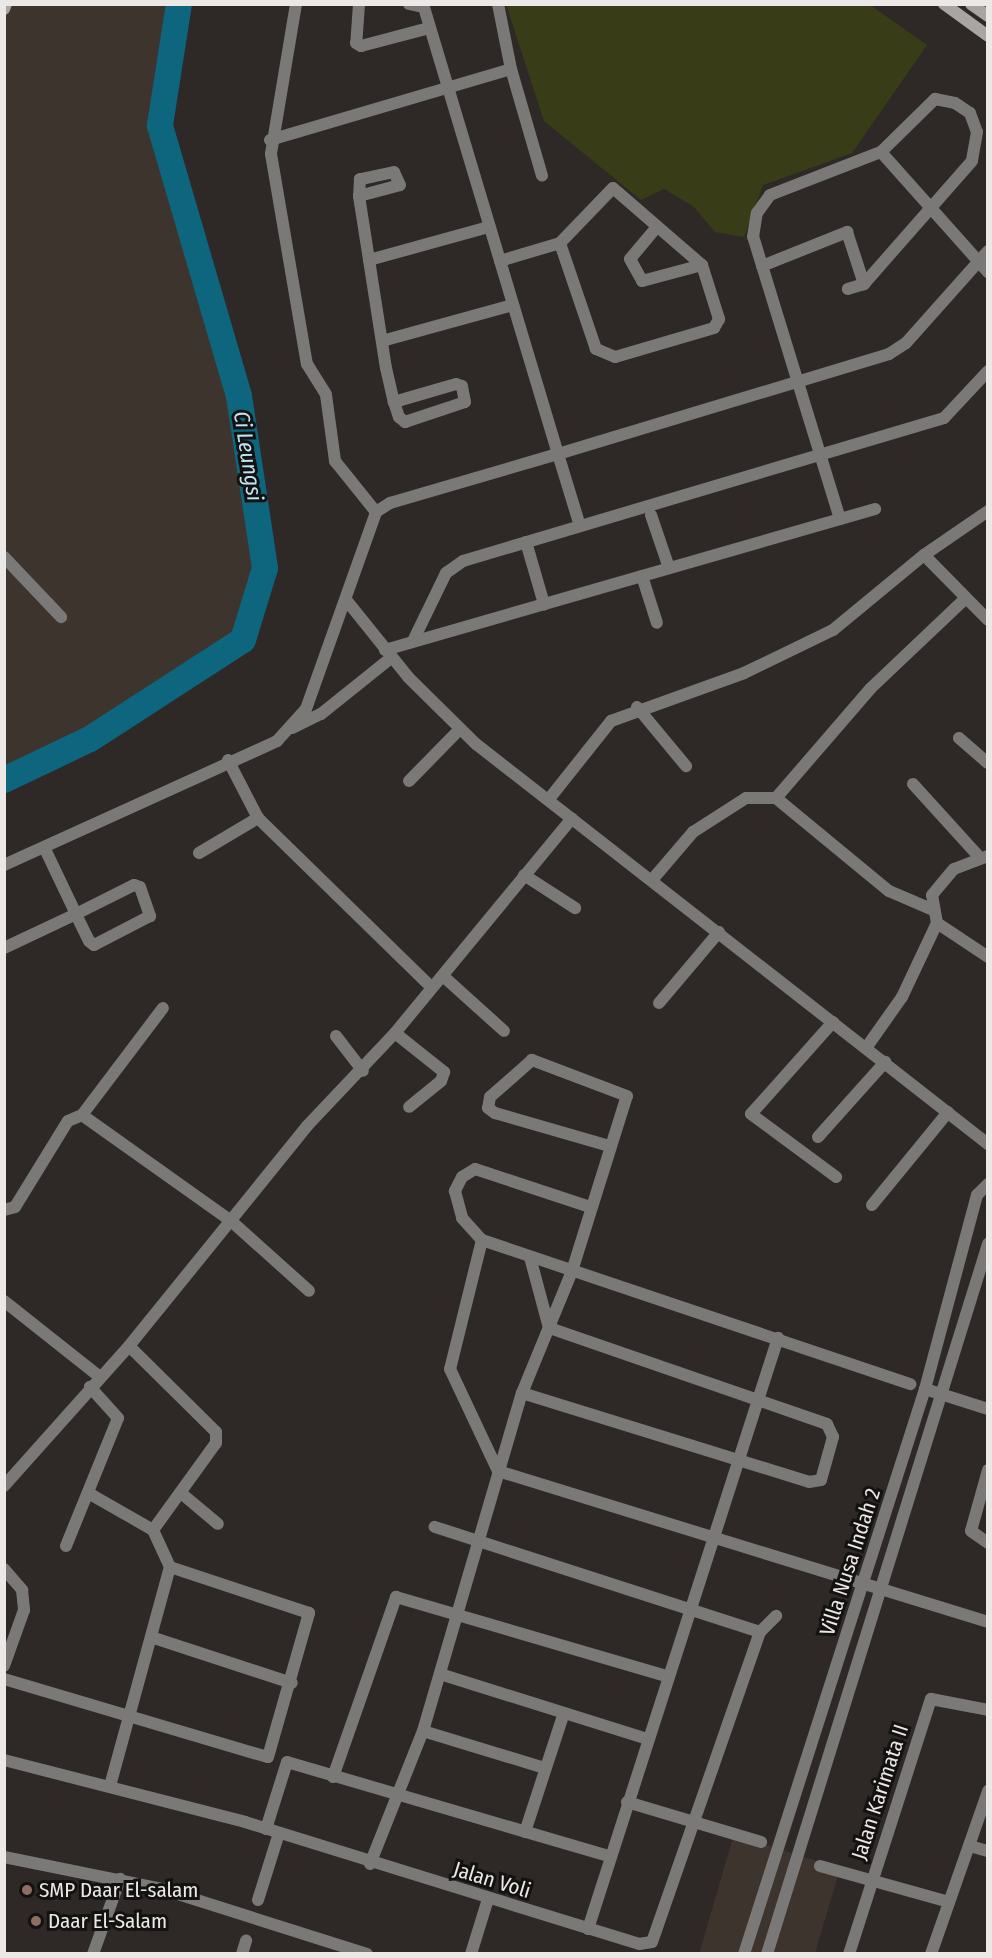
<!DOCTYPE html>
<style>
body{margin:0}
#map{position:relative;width:992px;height:1958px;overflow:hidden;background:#2e2926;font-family:"Fira Sans Condensed",sans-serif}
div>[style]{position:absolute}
.built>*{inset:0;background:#3e342e}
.green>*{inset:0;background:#393d17}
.river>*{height:26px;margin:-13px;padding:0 13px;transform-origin:13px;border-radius:13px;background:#0e657e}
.minor>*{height:12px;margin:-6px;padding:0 6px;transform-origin:6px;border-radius:6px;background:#7b7977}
.tertiary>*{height:12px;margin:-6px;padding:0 6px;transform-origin:6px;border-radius:6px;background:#7b7977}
.secondary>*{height:12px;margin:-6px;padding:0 6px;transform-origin:6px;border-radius:6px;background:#a9a5a3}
.dots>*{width:16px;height:16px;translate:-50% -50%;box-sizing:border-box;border:3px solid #141211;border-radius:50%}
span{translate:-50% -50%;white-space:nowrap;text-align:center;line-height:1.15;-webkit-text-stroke:6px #141211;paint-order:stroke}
.street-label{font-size:21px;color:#ebe8e6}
.poi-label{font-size:21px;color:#ebe8e6}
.left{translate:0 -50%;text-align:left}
.water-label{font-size:22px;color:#bee5f4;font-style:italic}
.frame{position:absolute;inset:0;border:6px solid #ebe8e6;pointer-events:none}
</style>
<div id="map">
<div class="built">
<div style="clip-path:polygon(5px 5px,179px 5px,160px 125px,239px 395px,265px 568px,243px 640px,99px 732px,5px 780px)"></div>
<div style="clip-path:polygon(734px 1834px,840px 1869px,815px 1953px,699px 1954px)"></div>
</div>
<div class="green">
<div style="clip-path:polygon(506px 4px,870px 5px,927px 45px,852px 153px,763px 185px,744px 237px,715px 232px,693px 206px,664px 189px,641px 200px,544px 121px)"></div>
</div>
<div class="river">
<div style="left:4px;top:780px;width:95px;rotate:-25.5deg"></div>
<div style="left:90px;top:739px;width:182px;rotate:-32.9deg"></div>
<div style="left:243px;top:640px;width:75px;rotate:-73deg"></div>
<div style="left:265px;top:568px;width:174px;rotate:-98.6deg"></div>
<div style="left:239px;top:396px;width:282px;rotate:-106.3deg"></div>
<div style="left:160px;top:125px;width:122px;rotate:-81.1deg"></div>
</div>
<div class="minor">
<div style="left:296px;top:4px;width:152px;rotate:99.5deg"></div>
<div style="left:271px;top:154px;width:213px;rotate:80.3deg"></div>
<div style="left:307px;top:364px;width:36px;rotate:58deg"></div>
<div style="left:326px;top:395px;width:67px;rotate:82.2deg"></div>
<div style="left:335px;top:461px;width:65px;rotate:51.2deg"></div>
<div style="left:359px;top:4px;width:39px;rotate:94deg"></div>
<div style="left:356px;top:43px;width:6px;rotate:31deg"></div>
<div style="left:361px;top:46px;width:70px;rotate:-14.8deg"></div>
<div style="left:409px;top:4px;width:14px;rotate:12deg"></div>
<div style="left:498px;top:4px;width:66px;rotate:78.7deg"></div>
<div style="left:270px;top:140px;width:251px;rotate:-16.4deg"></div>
<div style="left:511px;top:69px;width:111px;rotate:73.8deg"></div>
<div style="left:881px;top:152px;width:161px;rotate:48.3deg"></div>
<div style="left:613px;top:188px;width:118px;rotate:40.9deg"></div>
<div style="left:702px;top:265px;width:57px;rotate:72.5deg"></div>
<div style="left:719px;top:319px;width:10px;rotate:119deg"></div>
<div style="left:714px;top:328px;width:103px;rotate:163.7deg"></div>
<div style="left:615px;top:357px;width:21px;rotate:-157deg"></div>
<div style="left:596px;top:349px;width:112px;rotate:-108.8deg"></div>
<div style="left:560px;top:243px;width:76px;rotate:-46.1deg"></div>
<div style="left:359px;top:196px;width:42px;rotate:-15deg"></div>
<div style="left:400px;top:185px;width:14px;rotate:-115deg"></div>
<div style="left:394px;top:172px;width:35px;rotate:168deg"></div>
<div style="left:360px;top:179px;width:17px;rotate:93deg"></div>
<div style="left:359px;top:196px;width:174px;rotate:81.1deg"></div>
<div style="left:386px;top:368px;width:35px;rotate:77deg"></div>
<div style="left:394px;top:402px;width:16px;rotate:72deg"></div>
<div style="left:399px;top:417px;width:8px;rotate:40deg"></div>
<div style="left:405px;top:422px;width:63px;rotate:-18.4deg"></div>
<div style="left:465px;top:402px;width:16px;rotate:-101deg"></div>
<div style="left:462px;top:386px;width:6px;rotate:-162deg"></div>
<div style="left:456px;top:384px;width:65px;rotate:163.8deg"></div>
<div style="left:656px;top:228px;width:40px;rotate:130deg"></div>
<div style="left:630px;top:259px;width:25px;rotate:61deg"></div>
<div style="left:642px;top:281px;width:62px;rotate:-14.9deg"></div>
<div style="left:369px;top:260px;width:124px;rotate:-15.4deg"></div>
<div style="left:500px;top:261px;width:63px;rotate:-16.7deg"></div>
<div style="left:762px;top:266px;width:92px;rotate:-21.8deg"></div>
<div style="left:847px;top:232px;width:55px;rotate:71.9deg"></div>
<div style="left:382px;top:341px;width:136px;rotate:-15.4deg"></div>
<div style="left:651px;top:515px;width:56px;rotate:71.2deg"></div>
<div style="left:840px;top:519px;width:295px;rotate:-107.1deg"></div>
<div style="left:753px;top:237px;width:24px;rotate:-81deg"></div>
<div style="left:757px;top:213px;width:22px;rotate:-54deg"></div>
<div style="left:770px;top:195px;width:119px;rotate:-21.2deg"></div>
<div style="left:881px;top:152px;width:76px;rotate:-44.5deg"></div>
<div style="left:935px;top:99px;width:20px;rotate:11deg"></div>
<div style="left:955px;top:103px;width:18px;rotate:34deg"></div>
<div style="left:970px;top:113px;width:20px;rotate:70deg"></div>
<div style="left:977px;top:132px;width:29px;rotate:100deg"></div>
<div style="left:972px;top:161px;width:164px;rotate:131.3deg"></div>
<div style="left:864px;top:284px;width:17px;rotate:163deg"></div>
<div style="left:580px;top:526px;width:75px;rotate:-107deg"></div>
<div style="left:558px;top:454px;width:346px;rotate:-16.8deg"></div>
<div style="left:889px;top:354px;width:20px;rotate:-33deg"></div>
<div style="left:906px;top:343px;width:123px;rotate:-48.3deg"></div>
<div style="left:526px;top:542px;width:65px;rotate:73.8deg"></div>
<div style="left:924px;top:555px;width:78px;rotate:-34.5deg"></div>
<div style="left:4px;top:557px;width:83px;rotate:46.5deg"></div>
<div style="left:642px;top:576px;width:49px;rotate:72.3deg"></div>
<div style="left:347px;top:601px;width:97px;rotate:51.2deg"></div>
<div style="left:408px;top:677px;width:95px;rotate:44.6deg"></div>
<div style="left:476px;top:744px;width:650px;rotate:38deg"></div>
<div style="left:413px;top:641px;width:76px;rotate:-64.1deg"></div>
<div style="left:446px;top:573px;width:21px;rotate:-35deg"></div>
<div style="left:463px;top:561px;width:502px;rotate:-16.56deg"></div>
<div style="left:944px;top:418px;width:64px;rotate:-46.9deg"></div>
<div style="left:385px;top:650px;width:510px;rotate:-16.05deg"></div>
<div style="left:637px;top:707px;width:77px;rotate:50.3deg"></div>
<div style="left:292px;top:728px;width:32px;rotate:-26deg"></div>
<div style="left:321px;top:714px;width:90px;rotate:-38.7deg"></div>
<div style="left:959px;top:738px;width:38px;rotate:41deg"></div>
<div style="left:228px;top:760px;width:65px;rotate:62.7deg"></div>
<div style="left:258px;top:818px;width:243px;rotate:44.3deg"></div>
<div style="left:409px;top:781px;width:73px;rotate:-45.6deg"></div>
<div style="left:913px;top:784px;width:100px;rotate:47.8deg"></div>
<div style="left:776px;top:798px;width:145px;rotate:-49.2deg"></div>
<div style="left:871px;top:688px;width:131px;rotate:-43.5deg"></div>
<div style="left:549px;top:799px;width:100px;rotate:-51.5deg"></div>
<div style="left:611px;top:721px;width:141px;rotate:-19.8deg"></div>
<div style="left:744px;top:673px;width:99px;rotate:-25.8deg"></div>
<div style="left:833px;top:630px;width:118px;rotate:-39.5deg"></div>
<div style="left:924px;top:555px;width:91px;rotate:45.4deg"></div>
<div style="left:199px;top:853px;width:69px;rotate:-30.7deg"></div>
<div style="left:524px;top:875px;width:61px;rotate:32.9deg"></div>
<div style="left:652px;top:880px;width:63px;rotate:-49.5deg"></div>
<div style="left:693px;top:832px;width:63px;rotate:-32.7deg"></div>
<div style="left:746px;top:798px;width:30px"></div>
<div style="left:776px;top:798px;width:146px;rotate:39.5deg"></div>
<div style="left:889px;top:891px;width:46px;rotate:23.2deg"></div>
<div style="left:937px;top:923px;width:61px;rotate:33.7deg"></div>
<div style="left:4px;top:948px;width:80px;rotate:-25.3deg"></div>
<div style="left:76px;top:914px;width:65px;rotate:-26.6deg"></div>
<div style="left:134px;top:885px;width:6px;rotate:18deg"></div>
<div style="left:140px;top:887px;width:31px;rotate:71deg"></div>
<div style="left:150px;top:916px;width:63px;rotate:152.6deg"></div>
<div style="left:94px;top:945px;width:6px;rotate:-141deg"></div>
<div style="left:89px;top:941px;width:30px;rotate:-116deg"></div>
<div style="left:76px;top:914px;width:74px;rotate:-115.5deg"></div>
<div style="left:443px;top:976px;width:82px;rotate:42deg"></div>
<div style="left:659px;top:1003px;width:93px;rotate:-49.8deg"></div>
<div style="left:833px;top:1022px;width:123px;rotate:131.7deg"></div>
<div style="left:751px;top:1114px;width:106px;rotate:36.5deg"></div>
<div style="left:395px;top:1033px;width:63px;rotate:38.5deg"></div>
<div style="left:444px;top:1072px;width:9px;rotate:108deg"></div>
<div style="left:441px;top:1081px;width:41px;rotate:140.9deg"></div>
<div style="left:336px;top:1036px;width:44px;rotate:52.4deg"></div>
<div style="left:866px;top:1048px;width:62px;rotate:-54.8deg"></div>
<div style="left:902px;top:997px;width:82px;rotate:-64.7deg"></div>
<div style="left:937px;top:923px;width:28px;rotate:-100deg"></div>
<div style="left:932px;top:895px;width:34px;rotate:-50deg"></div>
<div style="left:954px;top:869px;width:36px;rotate:-21deg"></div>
<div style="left:82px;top:1115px;width:181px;rotate:35.4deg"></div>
<div style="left:230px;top:1220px;width:106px;rotate:41.9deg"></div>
<div style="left:818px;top:1137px;width:101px;rotate:-48.2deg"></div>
<div style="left:872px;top:1205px;width:120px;rotate:-50.7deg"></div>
<div style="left:590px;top:1207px;width:121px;rotate:-161.7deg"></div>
<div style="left:475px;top:1169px;width:15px;rotate:148deg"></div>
<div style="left:462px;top:1177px;width:16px;rotate:117deg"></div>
<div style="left:455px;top:1191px;width:28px;rotate:75deg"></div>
<div style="left:462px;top:1218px;width:30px;rotate:48deg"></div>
<div style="left:482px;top:1240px;width:452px;rotate:18.6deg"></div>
<div style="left:4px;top:1210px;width:11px;rotate:-15deg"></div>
<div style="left:15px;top:1207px;width:101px;rotate:-58.4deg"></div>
<div style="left:68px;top:1121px;width:15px;rotate:-23deg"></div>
<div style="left:82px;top:1115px;width:134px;rotate:-52.9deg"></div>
<div style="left:482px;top:1240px;width:133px;rotate:103.9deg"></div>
<div style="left:450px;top:1369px;width:113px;rotate:64.8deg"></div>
<div style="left:498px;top:1471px;width:513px;rotate:17.13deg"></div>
<div style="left:4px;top:1301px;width:122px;rotate:38.4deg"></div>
<div style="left:925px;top:1389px;width:66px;rotate:17.6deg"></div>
<div style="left:522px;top:1393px;width:300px;rotate:17.2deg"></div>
<div style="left:809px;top:1482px;width:12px;rotate:-9deg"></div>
<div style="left:821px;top:1480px;width:45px;rotate:-74.4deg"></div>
<div style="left:833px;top:1437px;width:14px;rotate:-115deg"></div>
<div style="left:827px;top:1424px;width:294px;rotate:-160.9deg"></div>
<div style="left:549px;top:1328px;width:73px;rotate:-105deg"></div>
<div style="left:988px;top:1470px;width:63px;rotate:105.6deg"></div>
<div style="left:971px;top:1531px;width:21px;rotate:35deg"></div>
<div style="left:4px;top:1486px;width:188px;rotate:-48.2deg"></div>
<div style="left:129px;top:1346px;width:283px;rotate:-51deg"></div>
<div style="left:307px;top:1126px;width:128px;rotate:-46.6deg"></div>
<div style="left:395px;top:1033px;width:278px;rotate:-50.5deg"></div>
<div style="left:181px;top:1493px;width:48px;rotate:40deg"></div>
<div style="left:90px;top:1494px;width:73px;rotate:29.7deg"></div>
<div style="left:66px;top:1546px;width:138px;rotate:-67.9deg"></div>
<div style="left:118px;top:1418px;width:42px;rotate:-132.1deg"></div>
<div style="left:4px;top:1569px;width:28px;rotate:49deg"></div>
<div style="left:22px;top:1590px;width:20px;rotate:84deg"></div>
<div style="left:24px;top:1610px;width:59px;rotate:109.7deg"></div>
<div style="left:760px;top:1632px;width:23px;rotate:-45deg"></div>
<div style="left:151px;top:1637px;width:148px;rotate:18.1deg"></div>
<div style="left:440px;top:1674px;width:217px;rotate:17.4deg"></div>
<div style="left:4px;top:1679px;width:275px;rotate:16.5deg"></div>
<div style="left:268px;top:1757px;width:150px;rotate:-74.1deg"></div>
<div style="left:309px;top:1613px;width:146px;rotate:-161.7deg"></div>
<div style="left:423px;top:1731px;width:127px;rotate:16.9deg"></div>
<div style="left:4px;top:1760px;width:249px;rotate:14.4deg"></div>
<div style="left:245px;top:1822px;width:412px;rotate:17.2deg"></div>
<div style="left:639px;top:1944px;width:13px;rotate:-9deg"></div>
<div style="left:652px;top:1942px;width:328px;rotate:-70.8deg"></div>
<div style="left:760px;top:1632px;width:342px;rotate:-162.1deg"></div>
<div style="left:333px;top:1777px;width:191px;rotate:-70.7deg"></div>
<div style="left:396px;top:1597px;width:281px;rotate:16.3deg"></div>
<div style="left:110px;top:1786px;width:227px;rotate:-74.7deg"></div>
<div style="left:170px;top:1567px;width:41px;rotate:-114.7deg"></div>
<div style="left:153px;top:1530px;width:107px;rotate:-54.1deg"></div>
<div style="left:216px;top:1443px;width:11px;rotate:-90deg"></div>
<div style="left:216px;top:1432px;width:122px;rotate:-135.3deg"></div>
<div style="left:627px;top:1802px;width:140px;rotate:16.6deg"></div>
<div style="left:266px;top:1829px;width:70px;rotate:-72.6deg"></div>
<div style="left:287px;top:1762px;width:335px;rotate:16.3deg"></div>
<div style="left:525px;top:1832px;width:125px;rotate:-71.9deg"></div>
<div style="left:970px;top:1846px;width:19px;rotate:16deg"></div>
<div style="left:370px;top:1864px;width:143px;rotate:-68.3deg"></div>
<div style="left:423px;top:1731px;width:352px;rotate:-73.7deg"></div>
<div style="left:522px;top:1393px;width:132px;rotate:-67.7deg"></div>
<div style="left:572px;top:1271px;width:183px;rotate:-72.6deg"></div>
<div style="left:627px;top:1096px;width:102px;rotate:-159.2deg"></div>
<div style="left:532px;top:1060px;width:56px;rotate:138.6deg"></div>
<div style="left:490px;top:1097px;width:11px;rotate:100deg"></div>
<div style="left:488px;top:1108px;width:9px;rotate:36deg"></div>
<div style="left:495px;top:1113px;width:119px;rotate:16.1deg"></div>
<div style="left:820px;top:1866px;width:134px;rotate:15.6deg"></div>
<div style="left:258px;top:1900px;width:70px;rotate:-72.6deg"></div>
<div style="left:588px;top:1929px;width:621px;rotate:-72.18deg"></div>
<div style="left:93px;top:1954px;width:80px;rotate:-70.2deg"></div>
<div style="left:242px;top:1954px;width:14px;rotate:-73deg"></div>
<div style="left:471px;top:1954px;width:58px;rotate:-72.8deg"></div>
<div style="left:849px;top:1954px;width:268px;rotate:-72.2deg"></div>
<div style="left:931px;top:1699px;width:58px;rotate:10.9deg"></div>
<div style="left:931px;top:1954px;width:173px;rotate:-70.7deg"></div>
</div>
<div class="tertiary">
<div style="left:4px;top:865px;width:300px;rotate:-24.4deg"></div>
<div style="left:277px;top:741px;width:43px;rotate:-47.8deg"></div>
<div style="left:306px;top:709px;width:209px;rotate:-70.4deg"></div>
<div style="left:376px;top:512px;width:17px;rotate:-33deg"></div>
<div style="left:390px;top:503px;width:175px;rotate:-16.3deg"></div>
<div style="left:558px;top:454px;width:470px;rotate:-106.7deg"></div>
<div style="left:4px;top:1857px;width:161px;rotate:11.4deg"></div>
<div style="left:162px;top:1889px;width:215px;rotate:17.6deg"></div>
<div style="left:744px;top:1954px;width:593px;rotate:-72.24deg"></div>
<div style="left:925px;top:1389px;width:201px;rotate:-75deg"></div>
<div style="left:977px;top:1195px;width:16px;rotate:-45deg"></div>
<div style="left:767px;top:1954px;width:744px;rotate:-72.71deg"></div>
</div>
<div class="secondary">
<div style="left:944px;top:4px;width:54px;rotate:36deg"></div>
<div style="left:971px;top:4px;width:21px;rotate:35deg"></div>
<div style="left:4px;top:9px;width:5px;rotate:-68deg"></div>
</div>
<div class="dots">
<div style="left:27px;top:1890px;background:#8d6e63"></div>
<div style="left:36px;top:1921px;background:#8d6e63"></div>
</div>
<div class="street-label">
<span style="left:850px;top:1562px;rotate:-72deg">Villa Nusa Indah 2</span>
<span style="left:880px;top:1792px;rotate:-72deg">Jalan Karimata II</span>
<span style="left:492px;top:1880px;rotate:17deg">Jalan Voli</span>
</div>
<div class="poi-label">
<span class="left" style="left:39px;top:1890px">SMP Daar El-salam</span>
<span class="left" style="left:48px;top:1921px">Daar El-Salam</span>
</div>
<div class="water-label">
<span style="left:248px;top:456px;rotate:81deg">Ci Leungsi</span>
</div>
<div class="frame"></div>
</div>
